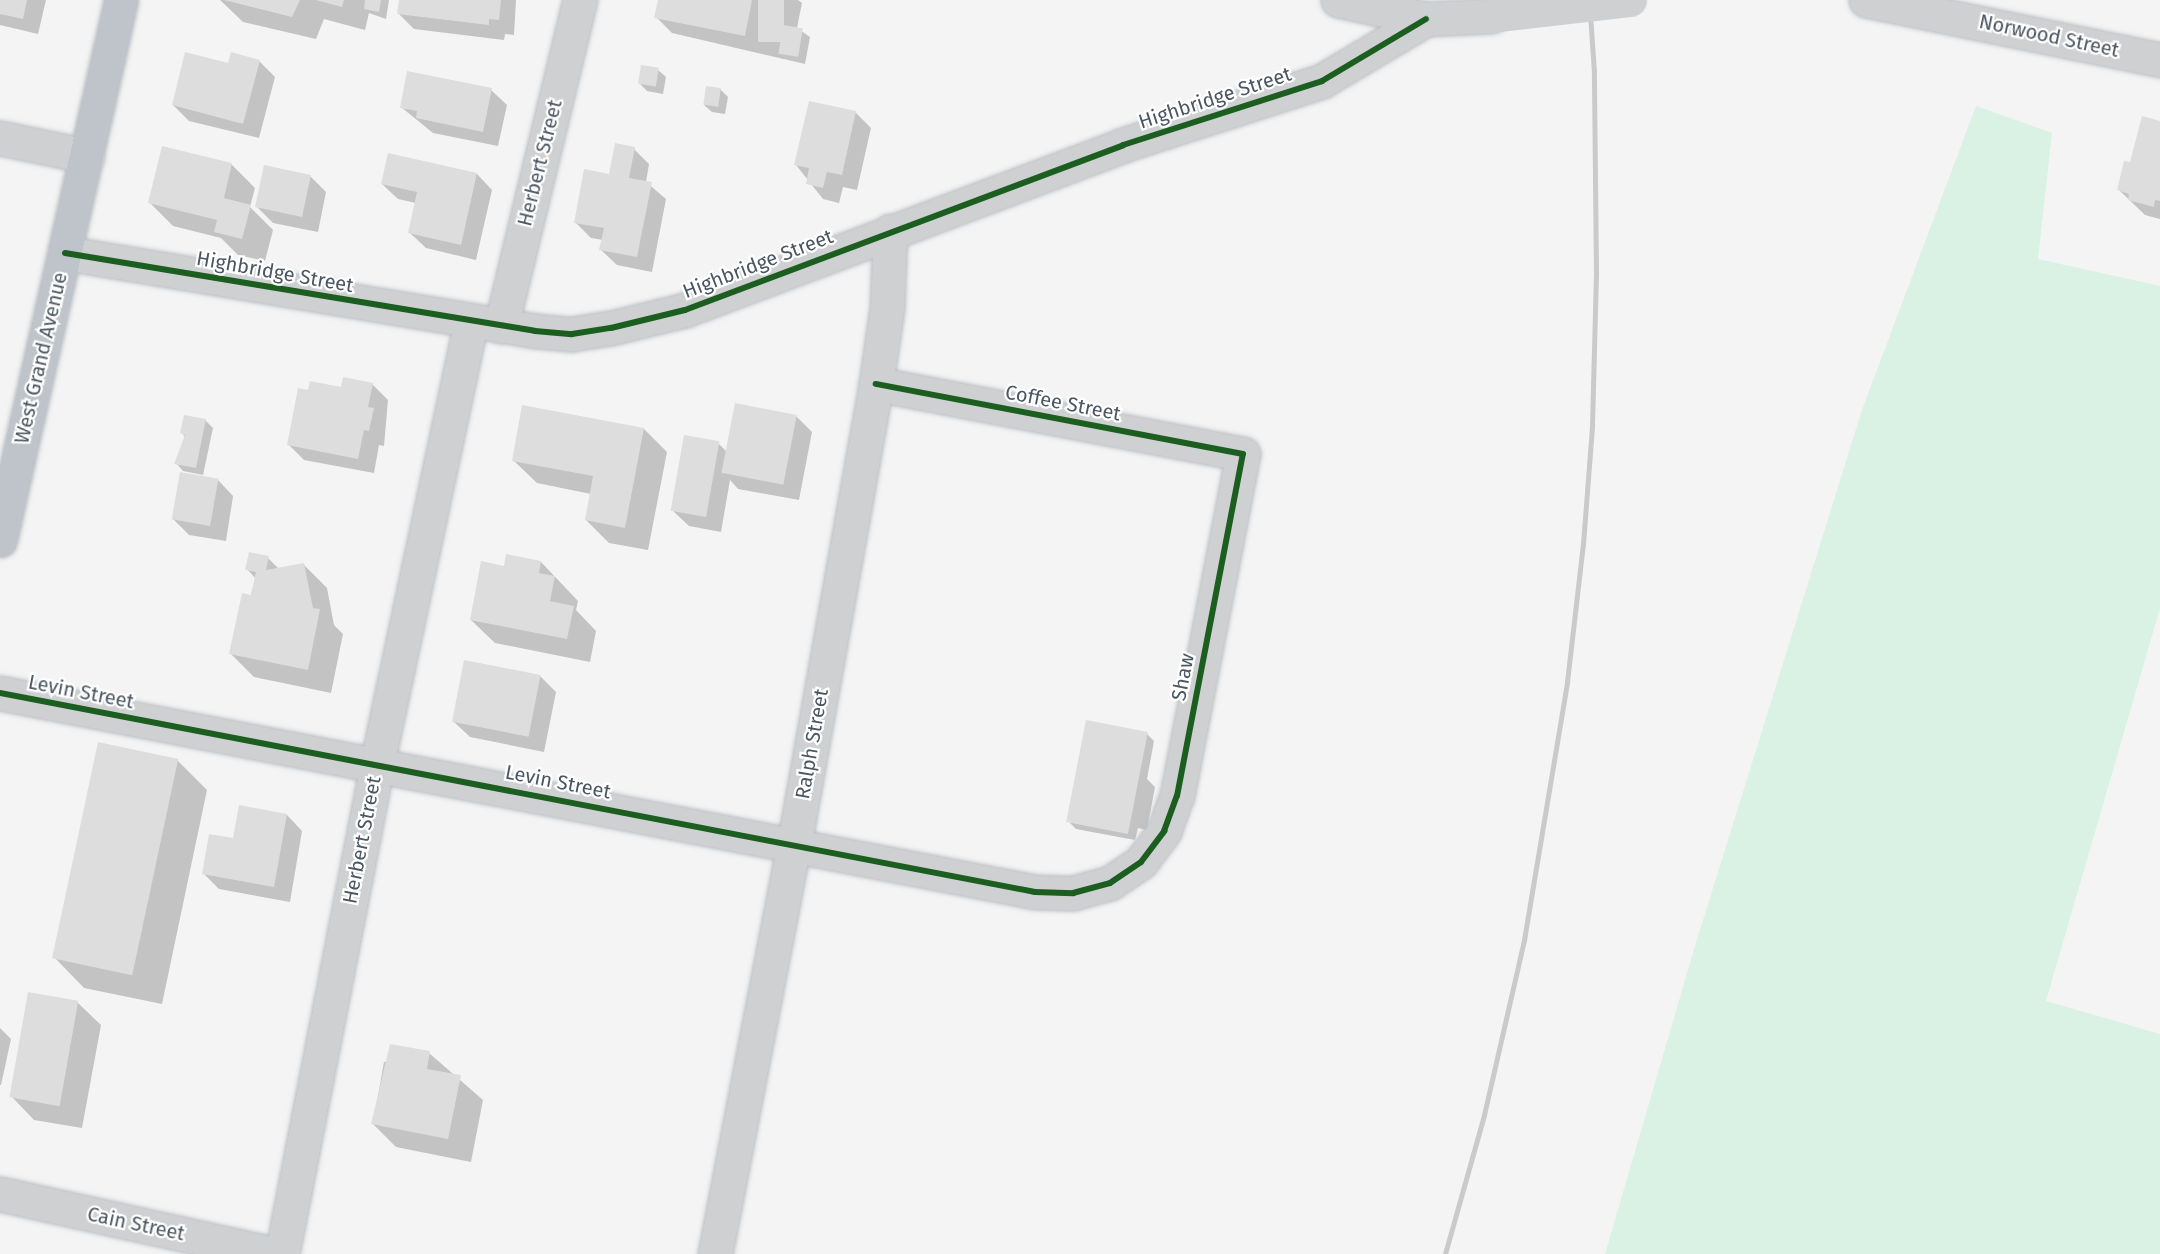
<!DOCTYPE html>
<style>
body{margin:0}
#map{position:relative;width:2160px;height:1254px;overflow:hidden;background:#f4f4f4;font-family:"Fira Sans",sans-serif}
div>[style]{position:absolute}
.green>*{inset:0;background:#d9f2e3}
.shadow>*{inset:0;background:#0003}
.building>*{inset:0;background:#ddddde;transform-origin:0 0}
.roads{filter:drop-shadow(0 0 2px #b9bec3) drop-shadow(0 0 2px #b9bec3)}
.minor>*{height:33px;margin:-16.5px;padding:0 16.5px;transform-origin:16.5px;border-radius:16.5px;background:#ced0d2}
.highway>*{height:33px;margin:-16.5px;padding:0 16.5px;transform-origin:16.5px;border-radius:16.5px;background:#bec4c9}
.rail>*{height:4.5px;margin:-2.25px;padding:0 2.25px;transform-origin:2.25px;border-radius:2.25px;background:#c9cacc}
.minor-bridge>*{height:33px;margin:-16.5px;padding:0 16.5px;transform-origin:16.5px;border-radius:16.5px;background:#ced0d2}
.cycleway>*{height:6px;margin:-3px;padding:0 3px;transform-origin:3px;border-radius:3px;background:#1b5e20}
span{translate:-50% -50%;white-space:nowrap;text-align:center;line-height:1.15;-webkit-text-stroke:4.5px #fff;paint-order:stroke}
.street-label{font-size:20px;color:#4a5661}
</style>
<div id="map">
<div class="green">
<div style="clip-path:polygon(1976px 106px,2052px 133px,2038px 259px,2160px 286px,2160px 608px,2046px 1001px,2160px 1034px,2160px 1254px,1605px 1254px,1695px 946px,1862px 410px)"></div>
</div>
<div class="shadow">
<div style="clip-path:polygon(0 0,46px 0,38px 34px,0 25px)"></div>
<div style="clip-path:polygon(220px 0,389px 0,386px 19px,369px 13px,365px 30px,324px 19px,316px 39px,243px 22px)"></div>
<div style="clip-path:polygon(400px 0,516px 0,514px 35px,505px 34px,504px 40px,414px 29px,399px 14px)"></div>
<div style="clip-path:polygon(659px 0,798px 0,802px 3px,797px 28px,810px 37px,805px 64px,672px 33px,656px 17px)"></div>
<div style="clip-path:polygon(259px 61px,275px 77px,259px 138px,189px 121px,173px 105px,229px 65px)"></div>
<div style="clip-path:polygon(658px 70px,666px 77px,663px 94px,647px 91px,639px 83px)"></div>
<div style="clip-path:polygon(720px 89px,728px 97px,725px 114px,712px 112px,704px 105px)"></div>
<div style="clip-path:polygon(491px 90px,507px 105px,498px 146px,433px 133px,401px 107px)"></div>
<div style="clip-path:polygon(855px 112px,871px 128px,857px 190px,843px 187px,839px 203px,823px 199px,796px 165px)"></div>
<div style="clip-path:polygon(2160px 122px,2160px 219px,2145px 215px,2119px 190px)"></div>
<div style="clip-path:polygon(634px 149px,649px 164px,646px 182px,666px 199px,652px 272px,617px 265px,601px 250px,603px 240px,591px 238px,575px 222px)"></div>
<div style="clip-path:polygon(231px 164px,255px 188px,250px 207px,273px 230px,265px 261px,238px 255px,221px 238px,173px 226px,150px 203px)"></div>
<div style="clip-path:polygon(477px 174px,492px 190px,476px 260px,426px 248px,410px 233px,416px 203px,398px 199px,382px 184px)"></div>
<div style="clip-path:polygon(310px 176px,326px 192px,318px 232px,273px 223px,257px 207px)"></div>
<div style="clip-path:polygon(372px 384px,388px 400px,384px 446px,379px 445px,374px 473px,304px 460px,288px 444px,309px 391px)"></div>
<div style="clip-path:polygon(796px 416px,812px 432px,799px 500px,738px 489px,730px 480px,721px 532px,689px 526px,673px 511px,718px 443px,727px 452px)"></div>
<div style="clip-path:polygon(205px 420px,213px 428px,203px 475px,183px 471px,176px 463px,185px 437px,182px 433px)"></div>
<div style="clip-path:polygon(644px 429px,667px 452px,648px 550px,609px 543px,586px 520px,591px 494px,537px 483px,513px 460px)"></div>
<div style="clip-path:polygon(218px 480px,233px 496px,226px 541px,189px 535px,173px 519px)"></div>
<div style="clip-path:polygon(268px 558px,279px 569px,304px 565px,327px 588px,334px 625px,343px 634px,331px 693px,254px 677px,231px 654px,256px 579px,247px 569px)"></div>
<div style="clip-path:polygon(541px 562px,578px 601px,576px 610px,596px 631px,590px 662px,495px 643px,471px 620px,505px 568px)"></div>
<div style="clip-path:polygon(540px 676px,556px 692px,544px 752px,470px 737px,454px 722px)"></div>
<div style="clip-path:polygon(1147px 734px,1154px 741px,1147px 779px,1155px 787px,1147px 830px,1138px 828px,1135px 840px,1076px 829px,1068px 821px)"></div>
<div style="clip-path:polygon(177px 760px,207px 790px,162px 1004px,84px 988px,54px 957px)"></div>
<div style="clip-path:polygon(287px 815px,302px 831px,290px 902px,219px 889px,203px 873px,234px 839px)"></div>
<div style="clip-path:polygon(77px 1002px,101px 1025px,82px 1128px,34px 1120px,11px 1096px)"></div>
<div style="clip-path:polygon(0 1028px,11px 1039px,1px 1085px,0 1085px)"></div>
<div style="clip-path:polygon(429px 1053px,483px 1100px,471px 1162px,396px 1147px,373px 1124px,384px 1062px)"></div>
</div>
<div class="building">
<div style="clip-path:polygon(0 0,27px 0,23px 19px,0 14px)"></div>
<div style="clip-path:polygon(224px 0,300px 0,292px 17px)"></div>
<div style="clip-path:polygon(316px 0,344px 0,342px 7px)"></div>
<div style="clip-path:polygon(365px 0,381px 0,379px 12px,364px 9px)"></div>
<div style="clip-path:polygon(399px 0,501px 0,499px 20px,489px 19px,489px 25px,397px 14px)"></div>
<div style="clip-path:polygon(658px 0,752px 0,745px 36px,654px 18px)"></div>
<div style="left:758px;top:0;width:26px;height:42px"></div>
<div style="left:783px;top:25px;width:20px;height:29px;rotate:9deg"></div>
<div style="clip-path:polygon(185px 52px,228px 63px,231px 52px,260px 60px,243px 124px,172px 105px)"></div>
<div style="left:641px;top:65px;width:18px;height:19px;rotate:9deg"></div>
<div style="clip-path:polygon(407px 71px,492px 88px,483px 132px,416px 118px,417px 111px,400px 108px)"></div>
<div style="left:706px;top:86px;width:15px;height:19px;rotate:8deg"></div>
<div style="clip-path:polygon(809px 101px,856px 111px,842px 175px,827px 172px,823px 188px,806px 184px,809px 168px,794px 165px)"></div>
<div style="clip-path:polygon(2142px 116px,2160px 121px,2160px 201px,2155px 200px,2154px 207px,2128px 200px,2129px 194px,2117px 190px,2124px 161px,2130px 162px)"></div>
<div style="clip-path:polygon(615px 143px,635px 147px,629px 178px,652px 182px,637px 257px,599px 250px,604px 228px,574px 223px,584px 169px,609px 174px)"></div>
<div style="clip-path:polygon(162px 146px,232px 163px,224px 198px,251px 205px,242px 239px,214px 232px,217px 220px,148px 203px)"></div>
<div style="clip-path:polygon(388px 153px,477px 173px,461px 245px,408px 233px,417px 192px,381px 184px)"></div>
<div style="left:264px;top:165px;width:48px;height:43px;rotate:12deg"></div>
<div style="clip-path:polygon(343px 377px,373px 383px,368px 407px,374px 408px,369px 431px,364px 430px,358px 459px,287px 445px,298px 388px,308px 390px,310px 381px,341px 387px)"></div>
<div style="left:735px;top:403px;width:63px;height:71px;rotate:11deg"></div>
<div style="clip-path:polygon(522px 405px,644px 428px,625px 528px,585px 520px,593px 476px,512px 461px)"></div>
<div style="clip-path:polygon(184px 415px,206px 419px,196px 468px,174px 464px,185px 435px,180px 433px)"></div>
<div style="left:684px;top:435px;width:36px;height:77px;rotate:10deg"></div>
<div style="left:180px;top:472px;width:39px;height:48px;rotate:10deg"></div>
<div style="clip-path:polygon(249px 552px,269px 556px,266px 570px,304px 563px,313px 608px,320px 609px,308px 670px,229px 654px,242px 593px,251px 595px,256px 572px,245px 570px)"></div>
<div style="clip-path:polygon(506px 554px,541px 561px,539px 573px,555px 576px,550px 601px,574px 606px,567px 639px,470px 620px,481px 561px,504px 566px)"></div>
<div style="left:464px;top:660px;width:78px;height:63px;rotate:11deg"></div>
<div style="left:1086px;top:720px;width:63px;height:104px;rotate:11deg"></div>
<div style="left:98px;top:742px;width:82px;height:221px;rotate:12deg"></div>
<div style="clip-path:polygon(239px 805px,287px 814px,274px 887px,202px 874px,209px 834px,233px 838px)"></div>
<div style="left:28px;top:992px;width:51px;height:107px;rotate:10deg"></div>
<div style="clip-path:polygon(390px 1044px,430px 1051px,427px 1069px,461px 1075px,448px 1139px,371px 1124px)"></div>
</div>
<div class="roads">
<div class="minor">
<div style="left:1338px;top:0;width:90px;rotate:12.2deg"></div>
<div style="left:1426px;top:19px;width:65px;rotate:-2.6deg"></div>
<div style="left:1866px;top:0;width:300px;rotate:11.5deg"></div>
<div style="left:0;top:138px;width:89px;rotate:11.7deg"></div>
<div style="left:65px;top:253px;width:476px;rotate:9.4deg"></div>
<div style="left:535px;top:331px;width:37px;rotate:5deg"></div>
<div style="left:572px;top:334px;width:39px;rotate:-9deg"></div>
<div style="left:611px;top:328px;width:76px;rotate:-13.7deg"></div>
<div style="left:685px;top:310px;width:468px;rotate:-20.6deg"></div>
<div style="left:1123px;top:145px;width:209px;rotate:-17.8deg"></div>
<div style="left:1322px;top:81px;width:121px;rotate:-30.8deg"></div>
<div style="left:501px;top:326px;width:335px;rotate:-76.4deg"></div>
<div style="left:0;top:693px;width:1054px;rotate:10.88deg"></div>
<div style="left:1035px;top:892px;width:38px;rotate:2deg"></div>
<div style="left:1073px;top:893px;width:38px;rotate:-15deg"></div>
<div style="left:1110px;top:883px;width:37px;rotate:-34deg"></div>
<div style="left:1141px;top:862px;width:39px;rotate:-53deg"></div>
<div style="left:1164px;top:831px;width:37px;rotate:-70deg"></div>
<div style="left:1177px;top:796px;width:348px;rotate:-79.1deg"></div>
<div style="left:1243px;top:454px;width:374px;rotate:-169.2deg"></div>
<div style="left:0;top:1194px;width:280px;rotate:12.4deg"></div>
<div style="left:282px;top:1254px;width:499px;rotate:-79deg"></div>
<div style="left:377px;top:764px;width:452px;rotate:-78deg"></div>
<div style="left:715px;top:1254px;width:417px;rotate:-79.1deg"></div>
<div style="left:794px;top:845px;width:468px;rotate:-79.9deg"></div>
<div style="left:876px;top:384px;width:77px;rotate:-81.8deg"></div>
<div style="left:887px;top:308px;width:77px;rotate:-87.8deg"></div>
</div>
<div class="highway">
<div style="left:0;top:540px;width:553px;rotate:-77.37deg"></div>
</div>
</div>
<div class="rail">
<div style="left:1445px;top:1254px;width:144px;rotate:-74.3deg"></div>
<div style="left:1484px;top:1115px;width:180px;rotate:-77.1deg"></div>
<div style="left:1524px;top:940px;width:262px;rotate:-80.5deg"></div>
<div style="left:1567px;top:682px;width:139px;rotate:-83.4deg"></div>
<div style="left:1583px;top:544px;width:118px;rotate:-85.6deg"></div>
<div style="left:1592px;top:426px;width:152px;rotate:-88.5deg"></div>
<div style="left:1596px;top:274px;width:202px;rotate:-90.6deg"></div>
<div style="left:1594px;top:72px;width:72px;rotate:-94deg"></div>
</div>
<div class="minor-bridge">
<div style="left:1491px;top:16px;width:140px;rotate:-6.6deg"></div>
</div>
<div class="cycleway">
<div style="left:65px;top:253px;width:476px;rotate:9.4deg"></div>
<div style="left:535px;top:331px;width:37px;rotate:5deg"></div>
<div style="left:572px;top:334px;width:39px;rotate:-9deg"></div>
<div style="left:611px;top:328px;width:76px;rotate:-13.7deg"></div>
<div style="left:685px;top:310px;width:468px;rotate:-20.6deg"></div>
<div style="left:1123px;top:145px;width:209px;rotate:-17.8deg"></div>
<div style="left:1322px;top:81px;width:121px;rotate:-30.8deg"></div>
<div style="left:0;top:693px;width:1054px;rotate:10.88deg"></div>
<div style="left:1035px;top:892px;width:38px;rotate:2deg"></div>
<div style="left:1073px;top:893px;width:38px;rotate:-15deg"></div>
<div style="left:1110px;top:883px;width:37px;rotate:-34deg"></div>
<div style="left:1141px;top:862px;width:39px;rotate:-53deg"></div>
<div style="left:1164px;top:831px;width:37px;rotate:-70deg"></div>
<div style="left:1177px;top:796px;width:348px;rotate:-79.1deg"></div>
<div style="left:1243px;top:454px;width:374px;rotate:-169.2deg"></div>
</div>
<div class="street-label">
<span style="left:2049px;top:36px;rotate:12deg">Norwood Street</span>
<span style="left:1215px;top:98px;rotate:-18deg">Highbridge Street</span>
<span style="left:540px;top:163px;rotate:-76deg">Herbert Street</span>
<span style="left:758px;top:264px;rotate:-21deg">Highbridge Street</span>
<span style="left:275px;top:272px;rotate:10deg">Highbridge Street</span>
<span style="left:41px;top:358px;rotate:-77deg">West Grand Avenue</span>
<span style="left:1063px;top:403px;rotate:11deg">Coffee Street</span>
<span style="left:1183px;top:677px;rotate:-79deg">Shaw</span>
<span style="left:81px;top:692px;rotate:11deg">Levin Street</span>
<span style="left:812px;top:744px;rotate:-80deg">Ralph Street</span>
<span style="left:558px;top:782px;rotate:11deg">Levin Street</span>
<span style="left:362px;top:840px;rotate:-79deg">Herbert Street</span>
<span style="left:136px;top:1224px;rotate:12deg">Cain Street</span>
</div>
</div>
